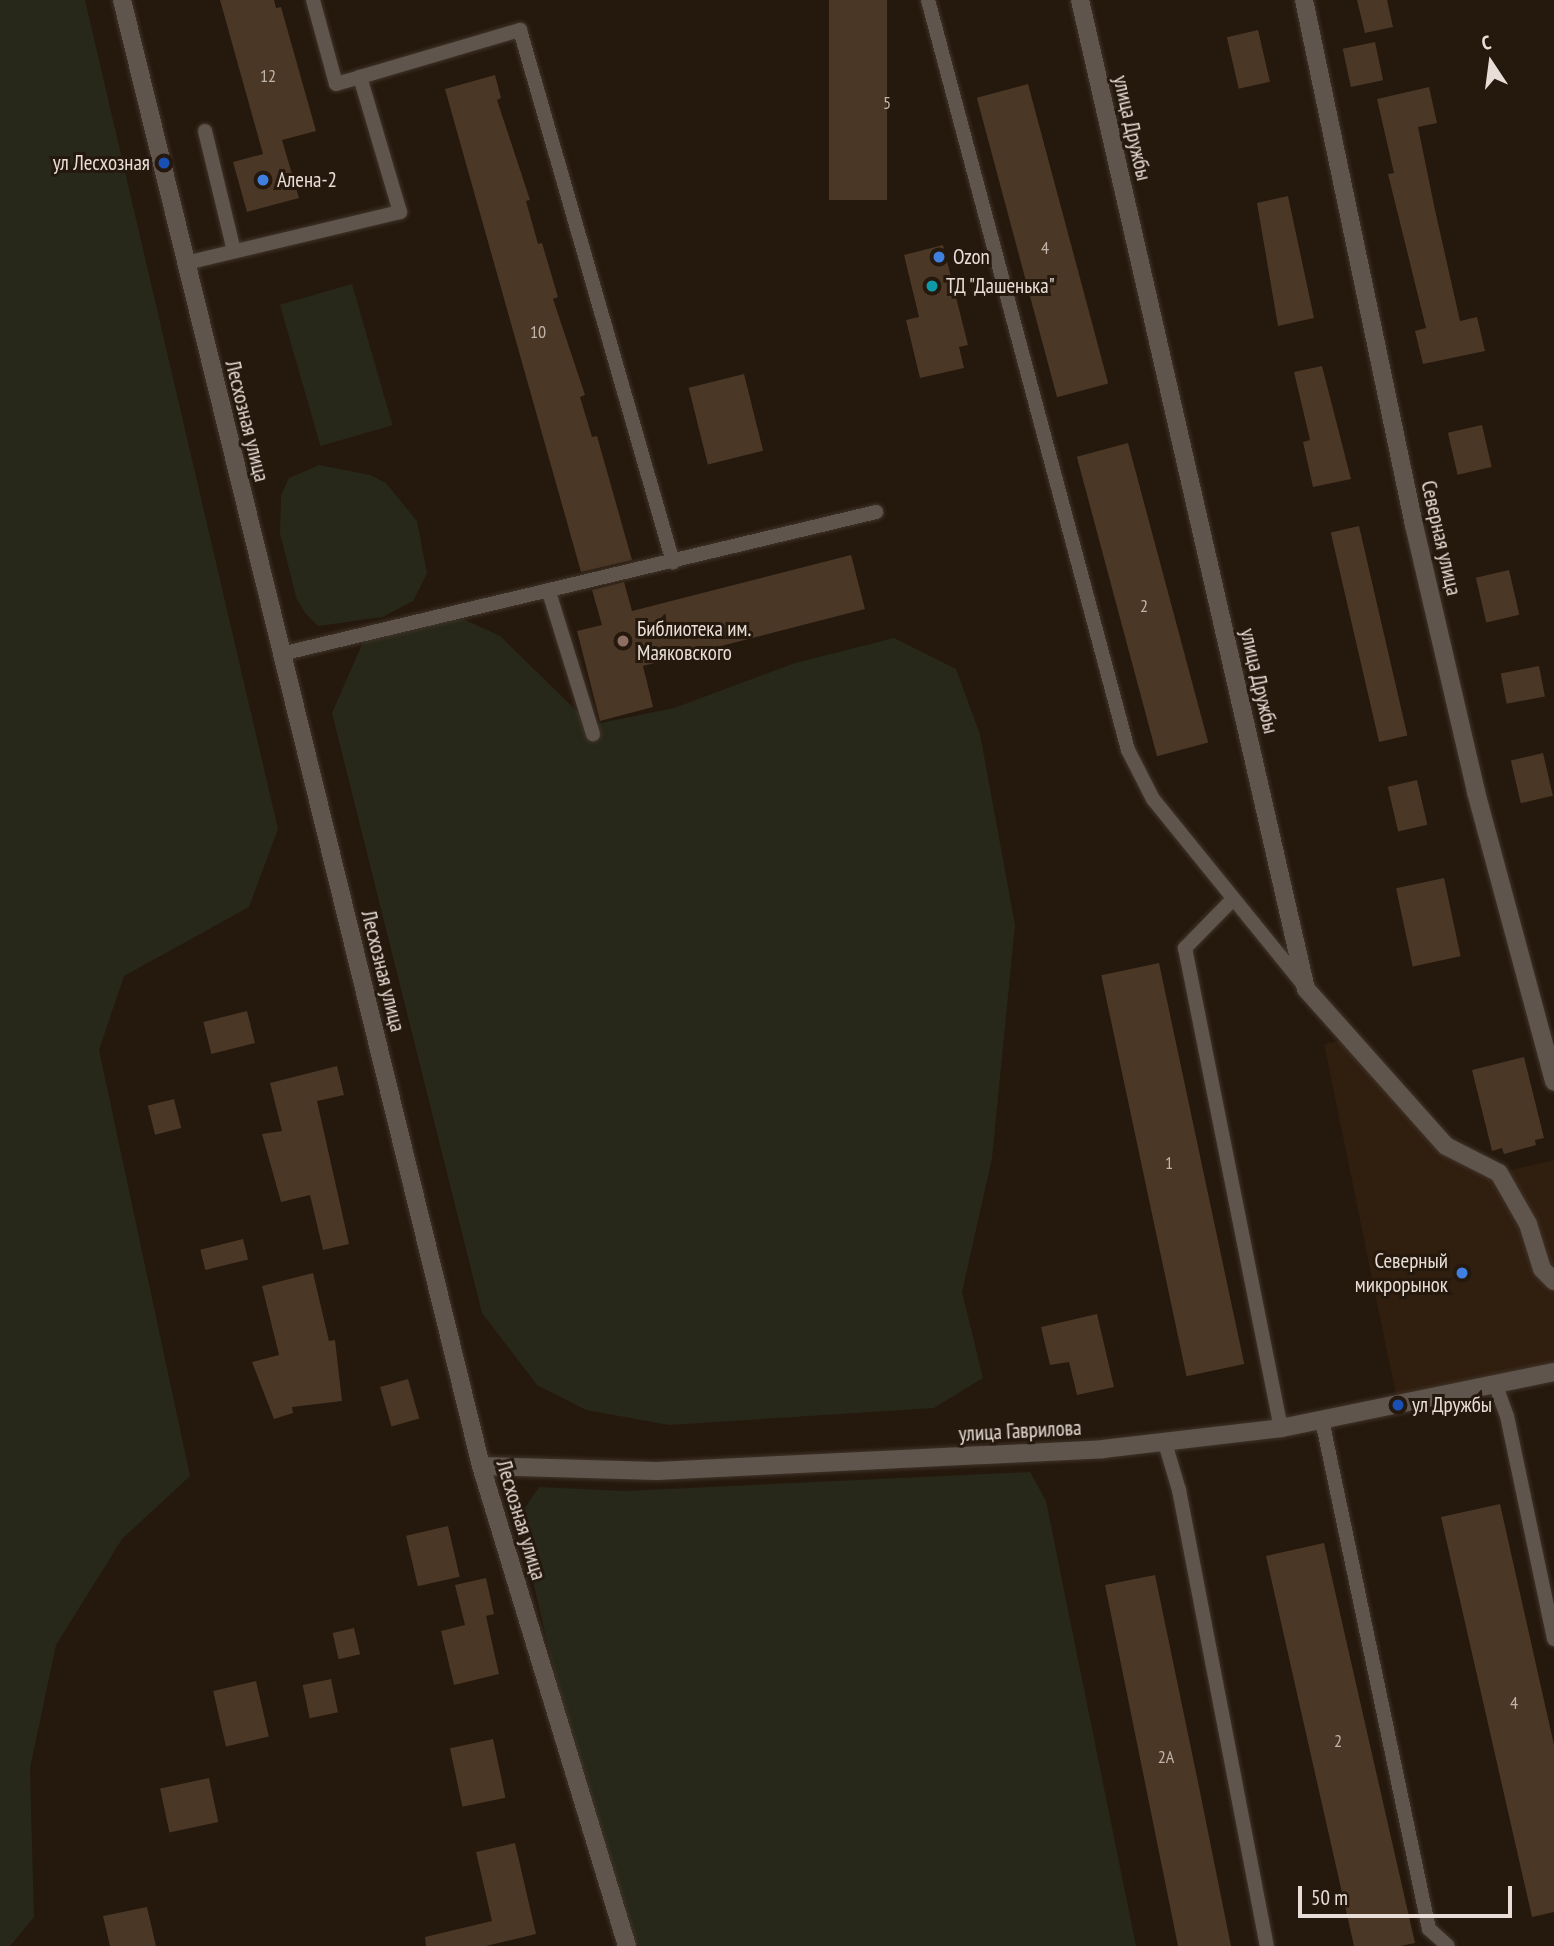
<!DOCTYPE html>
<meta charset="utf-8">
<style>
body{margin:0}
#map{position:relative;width:1554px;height:1946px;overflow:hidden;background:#25180d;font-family:"PT Sans Narrow",sans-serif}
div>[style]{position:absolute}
.built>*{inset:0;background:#301e0f}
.green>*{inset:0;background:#272819;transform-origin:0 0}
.building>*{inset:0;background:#4b3725;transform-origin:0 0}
.roads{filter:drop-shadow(0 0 2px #403429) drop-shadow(0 0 2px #403429)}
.service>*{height:14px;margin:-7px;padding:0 7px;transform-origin:7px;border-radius:7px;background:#5f554d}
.minor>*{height:18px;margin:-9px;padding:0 9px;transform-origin:9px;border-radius:9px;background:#5f554d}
.tertiary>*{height:18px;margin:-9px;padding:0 9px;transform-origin:9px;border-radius:9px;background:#5f554d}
.dots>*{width:19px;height:19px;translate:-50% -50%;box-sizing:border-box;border:4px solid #25180d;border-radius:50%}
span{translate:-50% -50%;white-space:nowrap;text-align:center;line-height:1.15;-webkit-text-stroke:6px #25180d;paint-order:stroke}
.number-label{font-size:18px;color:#c1b4aa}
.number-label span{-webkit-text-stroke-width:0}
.street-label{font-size:21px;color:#e8ded7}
.poi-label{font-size:21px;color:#e8ded7}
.right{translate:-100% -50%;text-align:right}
.left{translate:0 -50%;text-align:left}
.north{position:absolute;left:1456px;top:28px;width:70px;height:70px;-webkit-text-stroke:5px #25180d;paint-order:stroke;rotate:347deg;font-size:19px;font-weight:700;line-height:28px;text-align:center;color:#e8ded7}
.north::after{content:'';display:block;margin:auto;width:24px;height:32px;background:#e8ded7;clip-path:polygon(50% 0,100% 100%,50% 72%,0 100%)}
.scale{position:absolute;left:1298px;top:1886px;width:214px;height:32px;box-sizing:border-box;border:4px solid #e8ded7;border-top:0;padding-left:9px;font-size:21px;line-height:24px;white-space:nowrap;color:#e8ded7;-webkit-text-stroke:5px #25180d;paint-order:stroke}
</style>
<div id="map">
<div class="built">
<div style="clip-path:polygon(1347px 1039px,1446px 1146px,1499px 1173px,1554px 1160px,1554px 1372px,1398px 1405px,1324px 1044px)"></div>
</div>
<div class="green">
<div style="clip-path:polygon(0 0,85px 0,278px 829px,249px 907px,124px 976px,99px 1050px,190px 1476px,122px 1539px,56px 1645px,30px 1768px,34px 1917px,10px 1946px,0 1946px)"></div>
<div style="left:352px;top:284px;width:147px;height:75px;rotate:74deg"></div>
<div style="clip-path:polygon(319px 465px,370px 475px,386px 483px,417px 521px,427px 573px,413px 601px,383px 617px,318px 626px,306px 614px,297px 600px,280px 534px,281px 495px,289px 478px)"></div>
<div style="clip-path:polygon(463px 619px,500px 636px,591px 725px,674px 708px,795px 663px,894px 638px,956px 669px,980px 734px,1015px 925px,992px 1158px,962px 1292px,983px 1378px,934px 1408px,669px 1425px,586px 1410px,537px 1385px,482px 1313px,332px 713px,363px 642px,395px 631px)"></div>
<div style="clip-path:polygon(1030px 1472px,1046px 1501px,1136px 1946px,619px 1946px,518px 1518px,539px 1487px,625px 1491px)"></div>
</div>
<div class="building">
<div style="clip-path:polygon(220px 0,274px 0,276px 8px,281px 7px,316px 131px,282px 140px,299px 198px,247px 212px,233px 162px,263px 154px)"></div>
<div style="left:829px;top:0;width:58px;height:200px"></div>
<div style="clip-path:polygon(1357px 0,1387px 0,1393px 27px,1365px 33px)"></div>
<div style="left:1258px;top:30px;width:53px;height:32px;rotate:77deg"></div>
<div style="left:1375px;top:42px;width:39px;height:33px;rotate:78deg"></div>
<div style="clip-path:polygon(495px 75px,501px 98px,497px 100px,530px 200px,526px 201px,538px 244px,542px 243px,558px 297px,553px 299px,585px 395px,580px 397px,592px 437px,597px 436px,632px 560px,581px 572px,445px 89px)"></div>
<div style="left:1028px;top:84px;width:310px;height:53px;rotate:75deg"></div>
<div style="clip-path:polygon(1429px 87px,1437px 123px,1418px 127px,1435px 210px,1460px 321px,1477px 317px,1485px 351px,1423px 364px,1415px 331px,1426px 328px,1388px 174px,1394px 173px,1377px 99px)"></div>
<div style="clip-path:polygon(1288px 196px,1314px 318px,1278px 326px,1257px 203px)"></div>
<div style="clip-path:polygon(943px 245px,968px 345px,959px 347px,964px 368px,920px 378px,906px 320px,919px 317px,904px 255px)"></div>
<div style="clip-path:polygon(1322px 366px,1351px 479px,1313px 487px,1303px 442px,1310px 440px,1294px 372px)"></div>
<div style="left:744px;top:374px;width:79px;height:57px;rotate:76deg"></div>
<div style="left:1482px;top:425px;width:43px;height:35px;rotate:77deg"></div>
<div style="left:1128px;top:443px;width:310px;height:53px;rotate:75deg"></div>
<div style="left:1359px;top:526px;width:215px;height:29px;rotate:77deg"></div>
<div style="clip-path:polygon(851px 555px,865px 609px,643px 666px,653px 707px,600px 721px,577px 631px,602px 625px,592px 590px,624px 582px,632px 611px)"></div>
<div style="left:1509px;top:570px;width:46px;height:34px;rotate:77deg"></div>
<div style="left:1539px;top:666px;width:31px;height:39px;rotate:79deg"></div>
<div style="left:1543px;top:753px;width:44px;height:33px;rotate:77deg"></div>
<div style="left:1417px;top:780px;width:46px;height:30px;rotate:77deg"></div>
<div style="left:1444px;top:878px;width:80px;height:49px;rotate:78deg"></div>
<div style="left:1159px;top:963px;width:410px;height:59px;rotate:78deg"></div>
<div style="left:247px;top:1011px;width:33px;height:45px;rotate:76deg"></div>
<div style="clip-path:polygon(1524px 1057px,1544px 1138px,1535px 1140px,1536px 1145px,1504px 1154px,1502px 1148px,1492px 1151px,1472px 1070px)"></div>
<div style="clip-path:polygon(337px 1066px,344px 1095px,317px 1101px,349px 1244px,323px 1250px,310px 1195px,281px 1202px,262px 1134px,282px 1131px,270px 1083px)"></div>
<div style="left:174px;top:1099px;width:30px;height:27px;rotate:76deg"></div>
<div style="left:243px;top:1239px;width:21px;height:44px;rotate:76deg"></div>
<div style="clip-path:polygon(313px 1273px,329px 1341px,335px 1340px,342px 1401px,292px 1407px,293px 1413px,274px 1419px,252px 1362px,279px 1355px,262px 1286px)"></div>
<div style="clip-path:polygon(1097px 1314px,1114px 1387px,1077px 1395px,1069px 1362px,1050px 1365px,1041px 1327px)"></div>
<div style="left:408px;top:1379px;width:41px;height:29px;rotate:74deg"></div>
<div style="clip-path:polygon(1500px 1504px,1554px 1745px,1554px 1912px,1532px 1917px,1441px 1517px)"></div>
<div style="left:448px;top:1526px;width:52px;height:43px;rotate:77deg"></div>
<div style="clip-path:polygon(1324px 1543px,1415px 1943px,1400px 1946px,1354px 1946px,1266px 1556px)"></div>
<div style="clip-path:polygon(1155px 1575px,1199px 1787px,1231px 1946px,1178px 1946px,1105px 1585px)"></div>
<div style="clip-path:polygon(486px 1578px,494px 1614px,486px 1616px,499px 1674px,454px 1685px,441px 1631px,465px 1625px,455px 1585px)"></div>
<div style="left:354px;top:1628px;width:27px;height:22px;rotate:77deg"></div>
<div style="left:331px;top:1679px;width:34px;height:29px;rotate:78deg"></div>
<div style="left:256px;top:1681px;width:57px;height:44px;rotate:77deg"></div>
<div style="left:493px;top:1739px;width:60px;height:44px;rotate:78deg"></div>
<div style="left:209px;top:1778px;width:45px;height:50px;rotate:78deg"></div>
<div style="clip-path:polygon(515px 1843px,536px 1934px,486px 1946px,426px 1946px,425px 1937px,492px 1921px,476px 1852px)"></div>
<div style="clip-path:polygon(147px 1907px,156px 1946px,110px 1946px,103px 1916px)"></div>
</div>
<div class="roads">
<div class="service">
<div style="left:313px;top:0;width:87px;rotate:74.7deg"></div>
<div style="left:336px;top:84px;width:25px;rotate:-16deg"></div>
<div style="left:928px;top:0;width:776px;rotate:75.07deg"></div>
<div style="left:1128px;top:750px;width:55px;rotate:63deg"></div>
<div style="left:1153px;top:799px;width:242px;rotate:51deg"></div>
<div style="left:205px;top:131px;width:123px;rotate:76.4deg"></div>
<div style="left:186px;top:263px;width:220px;rotate:-13.4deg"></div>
<div style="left:400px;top:212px;width:141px;rotate:-106.5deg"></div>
<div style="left:360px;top:77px;width:167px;rotate:-16.4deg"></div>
<div style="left:520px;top:30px;width:554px;rotate:73.96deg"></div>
<div style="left:549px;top:592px;width:149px;rotate:72.8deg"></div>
<div style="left:281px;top:654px;width:612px;rotate:-13.42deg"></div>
<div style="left:1233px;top:899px;width:69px;rotate:134.4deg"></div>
<div style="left:1185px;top:948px;width:490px;rotate:78.7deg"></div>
<div style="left:1496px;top:1386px;width:32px;rotate:70deg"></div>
<div style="left:1507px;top:1416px;width:228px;rotate:78.1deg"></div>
<div style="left:1322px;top:1420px;width:520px;rotate:78.13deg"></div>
<div style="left:1429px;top:1929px;width:25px;rotate:42deg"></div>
<div style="left:1165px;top:1443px;width:49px;rotate:73.4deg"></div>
<div style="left:1179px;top:1490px;width:464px;rotate:79.1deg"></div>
</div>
<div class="minor">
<div style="left:1080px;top:0;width:1014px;rotate:77.13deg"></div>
<div style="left:1306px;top:989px;width:210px;rotate:48.3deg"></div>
<div style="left:1446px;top:1146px;width:59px;rotate:27deg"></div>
<div style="left:1499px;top:1173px;width:59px;rotate:60.4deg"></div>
<div style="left:1528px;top:1224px;width:47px;rotate:72.7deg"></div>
<div style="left:1542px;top:1269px;width:17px;rotate:45deg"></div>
<div style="left:1304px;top:0;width:536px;rotate:78.17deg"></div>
<div style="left:1414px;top:525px;width:274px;rotate:76.9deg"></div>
<div style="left:1476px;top:792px;width:300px;rotate:74.9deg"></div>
<div style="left:481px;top:1466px;width:502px;rotate:73.08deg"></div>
</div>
<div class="tertiary">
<div style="left:122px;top:0;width:1509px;rotate:76.24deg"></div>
<div style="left:481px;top:1466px;width:176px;rotate:1.6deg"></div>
<div style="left:657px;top:1471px;width:447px;rotate:-2.8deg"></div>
<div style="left:1103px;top:1449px;width:179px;rotate:-6.7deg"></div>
<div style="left:1281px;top:1428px;width:279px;rotate:-11.6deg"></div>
</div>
</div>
<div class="dots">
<div style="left:164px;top:163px;background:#1a4fb4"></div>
<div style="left:263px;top:180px;background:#3f7fe0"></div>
<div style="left:939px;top:257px;background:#3f7fe0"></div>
<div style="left:932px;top:286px;background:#0f9aa8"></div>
<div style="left:623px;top:641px;background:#8d6e63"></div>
<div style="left:1462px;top:1273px;background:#3f7fe0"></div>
<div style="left:1398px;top:1405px;background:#1a4fb4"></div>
</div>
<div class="number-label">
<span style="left:268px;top:76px">12</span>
<span style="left:887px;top:103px">5</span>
<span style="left:1045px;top:248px">4</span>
<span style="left:538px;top:332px">10</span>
<span style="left:1144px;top:606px">2</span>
<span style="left:1169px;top:1163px">1</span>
<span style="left:1514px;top:1703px">4</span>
<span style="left:1338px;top:1741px">2</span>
<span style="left:1166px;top:1757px">2А</span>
</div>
<div class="street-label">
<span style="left:1132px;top:128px;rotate:77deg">улица Дружбы</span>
<span style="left:247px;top:421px;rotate:76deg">Лесхозная улица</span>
<span style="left:1441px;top:538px;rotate:77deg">Северная улица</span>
<span style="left:1259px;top:681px;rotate:77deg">улица Дружбы</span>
<span style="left:383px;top:971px;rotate:76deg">Лесхозная улица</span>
<span style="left:1020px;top:1431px;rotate:-3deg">улица Гаврилова</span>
<span style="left:521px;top:1520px;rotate:73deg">Лесхозная улица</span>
</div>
<div class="poi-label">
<span class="right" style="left:150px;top:163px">ул Лесхозная</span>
<span class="left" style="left:277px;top:180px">Алена-2</span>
<span class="left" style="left:953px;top:257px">Ozon</span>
<span class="left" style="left:946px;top:286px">ТД "Дашенька"</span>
<span class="left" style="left:637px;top:641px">Библиотека им.<br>Маяковского</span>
<span class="right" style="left:1448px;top:1273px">Северный<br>микрорынок</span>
<span class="left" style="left:1412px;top:1405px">ул Дружбы</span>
</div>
<div class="north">С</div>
<div class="scale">50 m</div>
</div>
